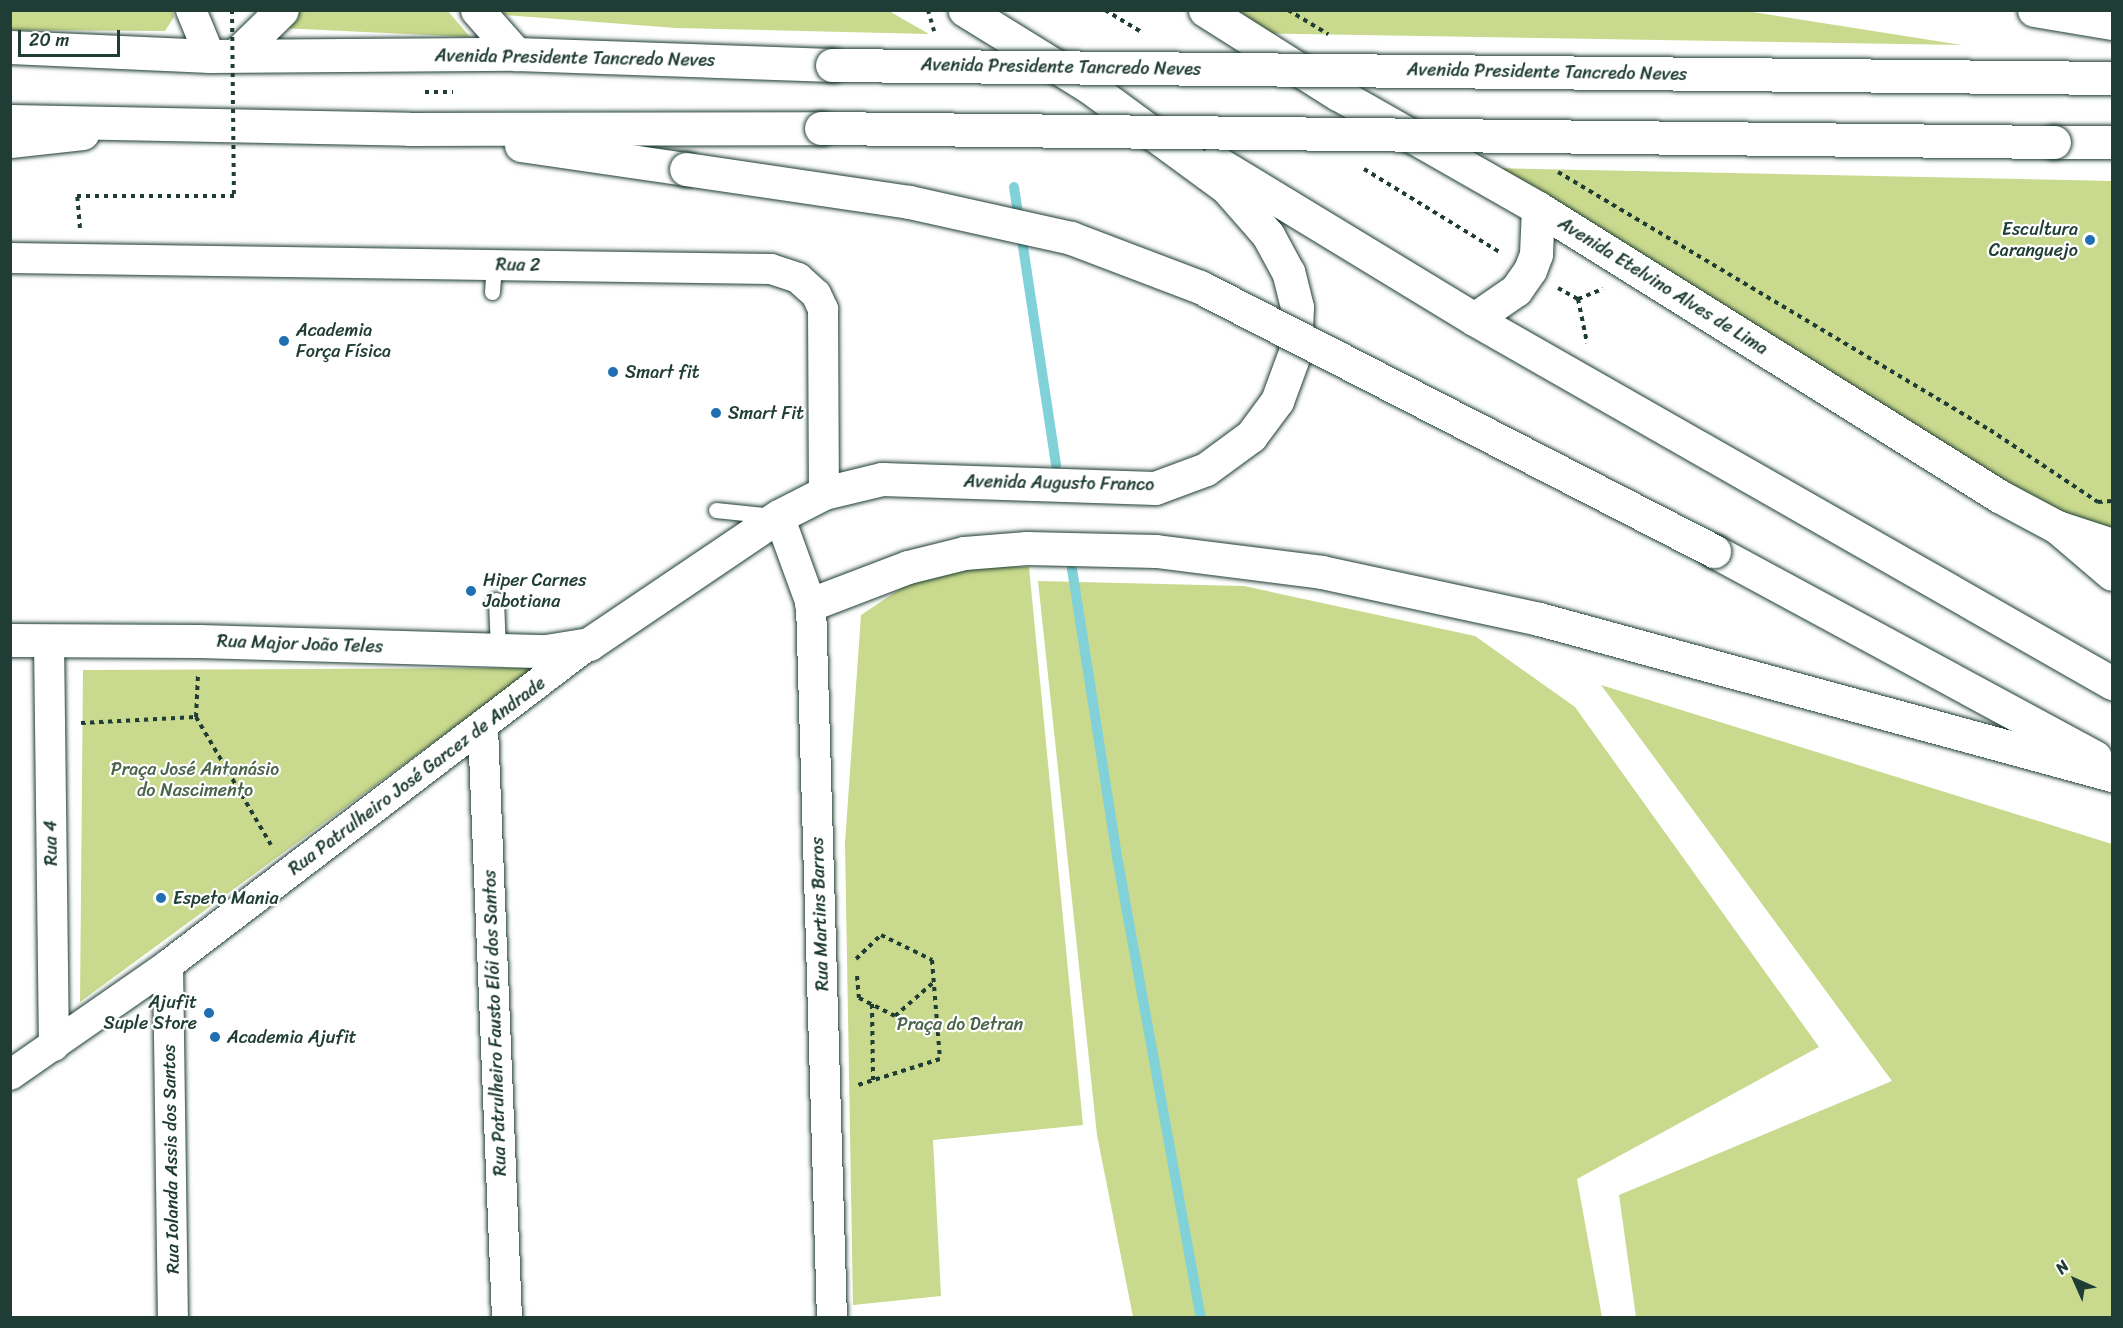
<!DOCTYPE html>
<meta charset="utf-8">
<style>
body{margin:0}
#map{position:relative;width:2123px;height:1328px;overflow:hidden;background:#fff;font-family:Sriracha,sans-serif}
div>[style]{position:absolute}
.green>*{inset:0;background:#c9d98d}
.stream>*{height:10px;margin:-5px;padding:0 5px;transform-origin:5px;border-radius:5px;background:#80d2d8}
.path>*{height:4px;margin-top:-2px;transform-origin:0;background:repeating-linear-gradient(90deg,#1f3d34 0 4.5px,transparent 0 9px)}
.roads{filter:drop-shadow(0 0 2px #1f3d34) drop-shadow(0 0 2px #1f3d34)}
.lane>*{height:15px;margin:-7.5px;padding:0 7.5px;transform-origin:7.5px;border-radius:7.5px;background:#fff}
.street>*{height:30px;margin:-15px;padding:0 15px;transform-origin:15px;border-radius:15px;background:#fff}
.secondary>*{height:33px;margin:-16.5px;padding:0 16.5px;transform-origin:16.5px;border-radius:16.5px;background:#fff}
.primary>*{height:33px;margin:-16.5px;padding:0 16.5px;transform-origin:16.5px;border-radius:16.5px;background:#fff}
.path-bridge>*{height:4px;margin-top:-2px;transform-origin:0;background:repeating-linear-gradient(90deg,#1f3d34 0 4.5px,transparent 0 9px)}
.bridges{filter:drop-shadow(0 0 2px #1f3d34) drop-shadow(0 0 2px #1f3d34)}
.primary-bridge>*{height:33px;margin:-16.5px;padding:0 16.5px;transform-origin:16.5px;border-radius:16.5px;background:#fff}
.dots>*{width:16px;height:16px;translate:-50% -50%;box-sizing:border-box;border:3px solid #fff;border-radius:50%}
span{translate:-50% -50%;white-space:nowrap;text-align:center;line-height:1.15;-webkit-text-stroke:4.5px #fff;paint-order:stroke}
.street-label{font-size:18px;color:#1f3d34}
.poi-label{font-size:18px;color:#1f3d34}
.right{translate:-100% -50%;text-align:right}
.left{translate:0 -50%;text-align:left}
.park-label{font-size:18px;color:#4a644a}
.frame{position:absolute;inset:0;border:12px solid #1f3d34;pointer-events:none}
.north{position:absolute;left:2045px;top:1250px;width:60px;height:60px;-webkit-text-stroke:4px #fff;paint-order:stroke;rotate:315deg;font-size:16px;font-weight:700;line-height:24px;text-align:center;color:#1f3d34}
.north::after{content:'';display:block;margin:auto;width:21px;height:27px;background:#1f3d34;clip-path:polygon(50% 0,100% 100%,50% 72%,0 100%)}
.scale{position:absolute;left:18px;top:30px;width:102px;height:27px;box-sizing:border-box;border:3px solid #1f3d34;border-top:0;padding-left:8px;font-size:18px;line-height:21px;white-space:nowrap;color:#1f3d34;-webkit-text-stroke:4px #fff;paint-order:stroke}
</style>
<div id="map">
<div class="green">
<div style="clip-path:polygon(11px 10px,173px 10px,174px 17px,165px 31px,11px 30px)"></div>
<div style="clip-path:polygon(447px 10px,470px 37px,281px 28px,297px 11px)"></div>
<div style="clip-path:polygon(499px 11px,889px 11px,929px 34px,676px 28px,505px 15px)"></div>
<div style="clip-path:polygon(1211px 11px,1746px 11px,1962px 45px,1244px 33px)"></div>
<div style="clip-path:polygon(1491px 168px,2112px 181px,2112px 546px)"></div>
<div style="clip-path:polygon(951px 566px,1029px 567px,1083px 1125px,933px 1140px,941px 1296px,853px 1305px,845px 843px,861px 615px,903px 587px)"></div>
<div style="clip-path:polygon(1038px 581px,1244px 586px,1475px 636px,1575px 707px,1819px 1047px,1577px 1179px,1602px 1317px,1133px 1317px,1097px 1135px)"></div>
<div style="clip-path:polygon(535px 668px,80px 1002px,83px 670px)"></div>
<div style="clip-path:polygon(1601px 685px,2112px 844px,2112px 1317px,1636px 1317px,1619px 1195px,1892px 1081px)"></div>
</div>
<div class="stream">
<div style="left:1014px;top:187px;width:281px;rotate:81.4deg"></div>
<div style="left:1072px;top:569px;width:297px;rotate:81.1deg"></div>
<div style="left:1118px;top:862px;width:463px;rotate:79.7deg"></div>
</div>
<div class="path">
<div style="left:1105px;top:10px;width:44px;rotate:31.2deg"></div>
<div style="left:1288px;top:10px;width:47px;rotate:31deg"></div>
<div style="left:425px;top:92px;width:28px"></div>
<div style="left:1364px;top:169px;width:161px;rotate:31.5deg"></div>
<div style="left:1558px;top:172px;width:503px;rotate:30.85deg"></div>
<div style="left:1990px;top:430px;width:130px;rotate:33.7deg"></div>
<div style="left:2098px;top:502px;width:14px;rotate:-4deg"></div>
<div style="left:80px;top:228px;width:32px;rotate:-95deg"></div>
<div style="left:77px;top:196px;width:157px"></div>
<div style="left:1558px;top:288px;width:23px;rotate:29deg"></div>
<div style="left:1578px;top:299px;width:45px;rotate:78.4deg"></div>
<div style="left:1578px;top:299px;width:27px;rotate:-22deg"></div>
<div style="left:196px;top:717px;width:148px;rotate:59.6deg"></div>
<div style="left:81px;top:723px;width:115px;rotate:-3deg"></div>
<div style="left:196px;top:717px;width:43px;rotate:-87.3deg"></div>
<div style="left:856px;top:959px;width:35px;rotate:-44deg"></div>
<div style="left:881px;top:935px;width:57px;rotate:26.1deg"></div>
<div style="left:932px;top:960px;width:99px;rotate:85.4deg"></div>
<div style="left:940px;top:1059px;width:86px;rotate:162.4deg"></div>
<div style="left:857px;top:976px;width:22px;rotate:85deg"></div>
<div style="left:859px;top:998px;width:40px;rotate:26.6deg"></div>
<div style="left:895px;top:1016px;width:52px;rotate:-41.1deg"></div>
<div style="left:872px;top:1004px;width:76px;rotate:89.2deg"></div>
</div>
<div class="roads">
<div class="lane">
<div style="left:492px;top:292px;width:27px;rotate:-86deg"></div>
<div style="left:716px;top:510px;width:57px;rotate:6deg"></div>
<div style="left:496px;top:600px;width:49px;rotate:87.7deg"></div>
</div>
<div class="street">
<div style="left:191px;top:10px;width:50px;rotate:67.6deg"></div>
<div style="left:10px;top:258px;width:761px;rotate:0.83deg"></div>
<div style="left:771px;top:269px;width:28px;rotate:18deg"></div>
<div style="left:798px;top:278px;width:24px;rotate:42deg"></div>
<div style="left:816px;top:294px;width:17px;rotate:65deg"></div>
<div style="left:823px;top:309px;width:184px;rotate:89.7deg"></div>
<div style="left:779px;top:516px;width:94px;rotate:70deg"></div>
<div style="left:811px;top:604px;width:714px;rotate:88.32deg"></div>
<div style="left:49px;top:640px;width:406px;rotate:89.3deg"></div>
<div style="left:483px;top:728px;width:590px;rotate:87.67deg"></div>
<div style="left:168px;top:965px;width:353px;rotate:89.2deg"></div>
<div style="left:10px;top:1075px;width:193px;rotate:-34.8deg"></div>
<div style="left:168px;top:965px;width:529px;rotate:-37.32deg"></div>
</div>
<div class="secondary">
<div style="left:1205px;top:10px;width:157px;rotate:32.3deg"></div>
<div style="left:1338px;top:94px;width:230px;rotate:29.7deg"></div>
<div style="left:1538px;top:208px;width:544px;rotate:31.99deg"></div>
<div style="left:1999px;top:496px;width:66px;rotate:28.1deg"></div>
<div style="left:2057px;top:527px;width:72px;rotate:40.5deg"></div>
<div style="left:10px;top:141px;width:73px;rotate:-6.3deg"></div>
<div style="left:1216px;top:162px;width:302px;rotate:31.3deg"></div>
<div style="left:1474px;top:319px;width:735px;rotate:29.71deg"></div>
<div style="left:1474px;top:319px;width:51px;rotate:-34.6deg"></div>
<div style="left:1516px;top:290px;width:24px;rotate:-55deg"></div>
<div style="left:1530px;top:270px;width:17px;rotate:-69deg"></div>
<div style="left:1536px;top:254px;width:46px;rotate:-87.5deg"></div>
<div style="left:10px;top:640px;width:189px;rotate:0.3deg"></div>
<div style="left:199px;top:641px;width:347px;rotate:1.7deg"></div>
<div style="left:546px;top:651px;width:44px;rotate:-9.2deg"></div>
<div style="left:589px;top:644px;width:229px;rotate:-34deg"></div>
<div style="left:779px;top:516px;width:51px;rotate:-27.1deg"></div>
<div style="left:824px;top:493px;width:60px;rotate:-13.6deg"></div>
<div style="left:882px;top:479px;width:273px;rotate:1.9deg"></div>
<div style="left:1155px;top:488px;width:54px;rotate:-20.4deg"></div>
<div style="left:1206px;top:469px;width:56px;rotate:-36.3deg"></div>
<div style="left:1251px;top:436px;width:44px;rotate:-53.4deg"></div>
<div style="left:1277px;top:401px;width:52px;rotate:-69.8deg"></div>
<div style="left:1295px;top:352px;width:45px;rotate:-87.5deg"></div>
<div style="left:1297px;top:307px;width:36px;rotate:-104deg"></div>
<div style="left:1288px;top:272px;width:42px;rotate:-118.4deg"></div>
<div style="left:1268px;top:235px;width:62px;rotate:-131.1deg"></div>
<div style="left:1227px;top:188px;width:172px;rotate:-143.7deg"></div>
<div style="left:1088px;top:86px;width:145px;rotate:-148.3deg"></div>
</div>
<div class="primary">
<div style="left:477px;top:10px;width:59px;rotate:48.4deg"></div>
<div style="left:2034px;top:10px;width:79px;rotate:9.5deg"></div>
<div style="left:10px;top:47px;width:200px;rotate:2.6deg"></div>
<div style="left:210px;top:56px;width:306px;rotate:-0.4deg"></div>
<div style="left:516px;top:54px;width:316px;rotate:2deg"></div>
<div style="left:236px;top:55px;width:64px;rotate:-44.4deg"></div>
<div style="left:10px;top:121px;width:399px;rotate:1.1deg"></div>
<div style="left:409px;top:129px;width:412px;rotate:-0.1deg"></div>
<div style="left:2054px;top:142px;width:58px"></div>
<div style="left:521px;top:145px;width:167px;rotate:8.3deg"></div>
<div style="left:2057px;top:527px;width:58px;rotate:18.1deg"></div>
<div style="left:1714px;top:551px;width:433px;rotate:28.4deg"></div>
<div style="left:811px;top:604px;width:104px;rotate:-20.9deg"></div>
<div style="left:908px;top:567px;width:58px;rotate:-14deg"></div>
<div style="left:964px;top:553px;width:63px;rotate:-4.5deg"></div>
<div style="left:1027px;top:548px;width:129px;rotate:1.3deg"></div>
<div style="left:1156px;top:551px;width:167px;rotate:7.2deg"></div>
<div style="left:1322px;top:572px;width:222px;rotate:12.2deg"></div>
<div style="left:1539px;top:619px;width:594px;rotate:15.23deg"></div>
</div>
</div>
<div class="path-bridge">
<div style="left:232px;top:10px;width:186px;rotate:89.4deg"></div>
<div style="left:928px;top:10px;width:25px;rotate:74deg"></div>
</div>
<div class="bridges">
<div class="primary-bridge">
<div style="left:832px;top:65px;width:1280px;rotate:0.58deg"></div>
<div style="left:821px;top:128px;width:1233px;rotate:0.65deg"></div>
<div style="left:686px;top:169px;width:225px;rotate:8.4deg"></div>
<div style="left:909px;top:202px;width:166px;rotate:12.5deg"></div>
<div style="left:1071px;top:238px;width:138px;rotate:20.8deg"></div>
<div style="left:1200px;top:287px;width:578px;rotate:27.19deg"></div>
</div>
</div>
<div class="dots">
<div style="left:2090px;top:240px;background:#1f6fb2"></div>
<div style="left:284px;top:341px;background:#1f6fb2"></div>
<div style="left:613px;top:372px;background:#1f6fb2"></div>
<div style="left:716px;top:413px;background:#1f6fb2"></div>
<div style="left:471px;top:591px;background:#1f6fb2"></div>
<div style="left:161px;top:898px;background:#1f6fb2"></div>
<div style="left:209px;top:1013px;background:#1f6fb2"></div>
<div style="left:215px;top:1037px;background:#1f6fb2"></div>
</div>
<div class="street-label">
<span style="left:575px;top:58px;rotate:1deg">Avenida Presidente Tancredo Neves</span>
<span style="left:1061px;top:67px;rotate:1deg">Avenida Presidente Tancredo Neves</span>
<span style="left:1547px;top:72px;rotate:1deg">Avenida Presidente Tancredo Neves</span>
<span style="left:518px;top:265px;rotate:1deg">Rua 2</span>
<span style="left:1663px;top:286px;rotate:32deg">Avenida Etelvino Alves de Lima</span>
<span style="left:1059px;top:483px;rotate:1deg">Avenida Augusto Franco</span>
<span style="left:300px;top:644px;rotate:2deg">Rua Major João Teles</span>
<span style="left:417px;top:776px;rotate:-37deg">Rua Patrulheiro José Garcez de Andrade</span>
<span style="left:51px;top:843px;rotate:-91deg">Rua 4</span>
<span style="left:820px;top:914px;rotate:-92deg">Rua Martins Barros</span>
<span style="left:495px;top:1023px;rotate:-92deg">Rua Patrulheiro Fausto Elói dos Santos</span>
<span style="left:171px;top:1159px;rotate:-91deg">Rua Iolanda Assis dos Santos</span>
</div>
<div class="poi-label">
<span class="right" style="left:2078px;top:240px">Escultura<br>Caranguejo</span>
<span class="left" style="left:296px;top:341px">Academia<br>Força Física</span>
<span class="left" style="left:625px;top:372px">Smart fit</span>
<span class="left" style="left:728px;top:413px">Smart Fit</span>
<span class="left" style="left:483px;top:591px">Hiper Carnes<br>Jabotiana</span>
<span class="left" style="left:173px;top:898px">Espeto Mania</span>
<span class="right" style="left:197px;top:1013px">Ajufit<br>Suple Store</span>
<span class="left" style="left:227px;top:1037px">Academia Ajufit</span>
</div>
<div class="park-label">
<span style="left:195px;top:780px">Praça José Antanásio<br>do Nascimento</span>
<span style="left:960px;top:1024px">Praça do Detran</span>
</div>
<div class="frame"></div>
<div class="north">N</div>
<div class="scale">20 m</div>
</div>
